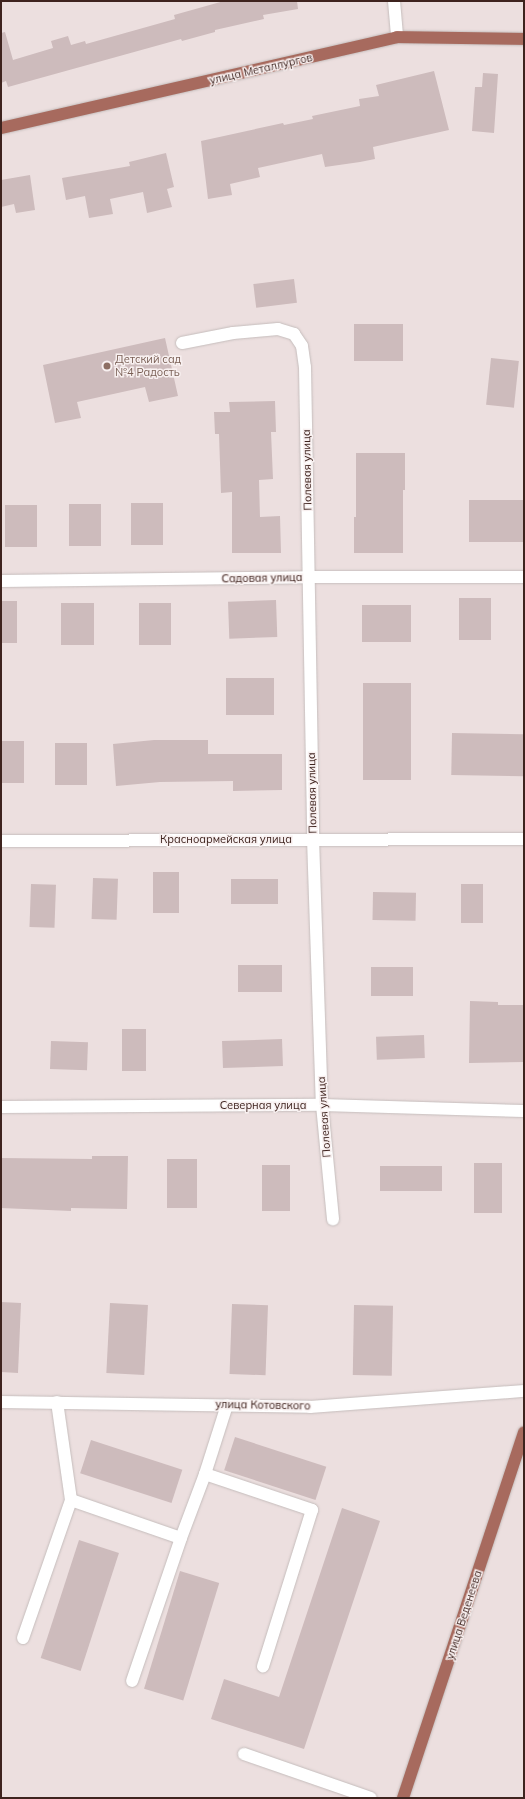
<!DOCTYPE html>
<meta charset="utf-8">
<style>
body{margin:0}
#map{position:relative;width:525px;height:1799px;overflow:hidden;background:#ecdfdf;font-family:Mulish,sans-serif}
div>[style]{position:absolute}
.building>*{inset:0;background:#cdbbbc;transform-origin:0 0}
.roads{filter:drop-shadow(0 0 1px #c5bdbc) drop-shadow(0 0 1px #c5bdbc)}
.minor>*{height:12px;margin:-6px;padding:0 6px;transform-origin:6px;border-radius:6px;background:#fff}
.major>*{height:12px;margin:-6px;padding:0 6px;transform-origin:6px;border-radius:6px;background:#a76a5e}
.dots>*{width:11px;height:11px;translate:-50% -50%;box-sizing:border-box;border:2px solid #f8f0f0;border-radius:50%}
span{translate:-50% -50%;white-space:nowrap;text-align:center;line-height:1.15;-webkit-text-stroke:3px #f8f0f0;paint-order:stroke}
.street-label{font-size:11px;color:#3e231e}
.education-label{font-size:11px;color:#785e54}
.left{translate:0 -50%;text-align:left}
.frame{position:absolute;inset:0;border:2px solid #3e231e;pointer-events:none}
</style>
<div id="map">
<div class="building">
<div style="clip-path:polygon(224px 1px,297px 1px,298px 9px,263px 15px,264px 19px,215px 30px,215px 32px,182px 41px,181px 39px,8px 87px,6px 81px,1px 83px,1px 33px,5px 32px,13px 60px,53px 48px,51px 41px,68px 36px,71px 45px,85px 41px,86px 44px,175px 19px,174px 15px)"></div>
<div style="clip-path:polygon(434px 71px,449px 130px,373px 147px,375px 159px,360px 162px,325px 167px,322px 154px,258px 168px,260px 177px,230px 184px,232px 195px,208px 199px,201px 141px,283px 123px,284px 125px,313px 119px,312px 116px,360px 106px,359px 99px,379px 96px,376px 85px)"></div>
<div style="clip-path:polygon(483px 73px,498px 74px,494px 133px,472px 131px,475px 87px,482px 87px)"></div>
<div style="clip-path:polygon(166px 153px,174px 187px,167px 189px,172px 207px,147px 213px,143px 192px,110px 199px,113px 214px,89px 218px,85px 196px,66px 200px,62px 178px,130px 166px,129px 162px)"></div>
<div style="clip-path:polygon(30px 175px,35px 210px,16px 213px,14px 204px,1px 207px,1px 180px)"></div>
<div style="left:294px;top:279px;width:24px;height:41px;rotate:83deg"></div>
<div style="left:354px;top:324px;width:49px;height:37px"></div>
<div style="clip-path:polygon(165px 338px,178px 396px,149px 402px,145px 387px,77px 402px,81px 418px,55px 423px,43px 365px)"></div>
<div style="left:491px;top:358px;width:28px;height:47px;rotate:6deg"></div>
<div style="clip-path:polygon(275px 401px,276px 432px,271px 432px,273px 479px,259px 480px,260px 517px,280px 516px,281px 553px,232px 553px,232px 492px,221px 493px,219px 434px,215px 434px,214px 412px,230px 412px,229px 402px)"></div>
<div style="clip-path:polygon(356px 453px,405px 453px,405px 490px,403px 490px,403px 553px,354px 553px,354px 517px,356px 517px)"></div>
<div style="left:524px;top:500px;width:42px;height:55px;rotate:90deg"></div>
<div style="left:163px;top:503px;width:42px;height:32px;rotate:90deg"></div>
<div style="left:69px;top:504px;width:32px;height:42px"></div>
<div style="left:5px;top:505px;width:32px;height:42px"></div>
<div style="left:459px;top:598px;width:32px;height:42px"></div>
<div style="left:276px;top:600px;width:37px;height:48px;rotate:88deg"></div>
<div style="left:1px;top:601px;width:16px;height:42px"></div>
<div style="left:61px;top:603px;width:33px;height:42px"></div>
<div style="left:139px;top:603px;width:32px;height:42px"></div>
<div style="left:362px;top:605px;width:49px;height:37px"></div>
<div style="left:226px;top:678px;width:48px;height:37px"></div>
<div style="left:363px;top:683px;width:48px;height:97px"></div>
<div style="left:452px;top:733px;width:72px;height:42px;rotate:1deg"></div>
<div style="clip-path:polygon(154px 740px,208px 740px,208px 754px,282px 754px,282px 790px,233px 791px,233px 781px,160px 782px,116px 786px,113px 744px)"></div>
<div style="left:1px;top:741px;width:23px;height:42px"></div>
<div style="left:55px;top:743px;width:32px;height:42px"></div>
<div style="left:179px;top:872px;width:41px;height:26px;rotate:90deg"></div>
<div style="left:93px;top:878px;width:25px;height:41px;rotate:2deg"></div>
<div style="left:278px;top:879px;width:25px;height:47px;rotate:90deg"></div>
<div style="left:31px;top:884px;width:25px;height:43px;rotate:2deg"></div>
<div style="left:461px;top:884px;width:22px;height:39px"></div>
<div style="left:373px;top:892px;width:43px;height:28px;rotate:1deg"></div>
<div style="left:238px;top:965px;width:44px;height:27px"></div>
<div style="left:371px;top:967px;width:42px;height:29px"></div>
<div style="clip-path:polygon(470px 1001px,498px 1002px,498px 1005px,524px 1005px,524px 1062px,469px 1063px)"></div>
<div style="left:122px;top:1029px;width:24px;height:42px"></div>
<div style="left:424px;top:1035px;width:23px;height:48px;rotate:88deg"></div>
<div style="left:282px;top:1039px;width:27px;height:60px;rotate:88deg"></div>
<div style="left:51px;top:1041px;width:37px;height:28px;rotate:2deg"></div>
<div style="clip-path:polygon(92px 1156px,128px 1156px,127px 1209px,71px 1208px,71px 1211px,1px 1208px,1px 1158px,92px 1159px)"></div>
<div style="left:167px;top:1159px;width:30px;height:49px"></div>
<div style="left:474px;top:1163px;width:28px;height:50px"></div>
<div style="left:262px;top:1165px;width:28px;height:46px"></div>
<div style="left:442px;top:1166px;width:25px;height:62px;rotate:90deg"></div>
<div style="clip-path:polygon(1px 1302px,21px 1303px,18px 1373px,1px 1372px)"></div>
<div style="left:110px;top:1303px;width:38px;height:70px;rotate:3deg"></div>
<div style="left:232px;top:1304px;width:36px;height:70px;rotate:2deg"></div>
<div style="left:354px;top:1305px;width:39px;height:70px;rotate:1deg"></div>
<div style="left:235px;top:1437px;width:96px;height:35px;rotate:18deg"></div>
<div style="left:91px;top:1440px;width:96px;height:35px;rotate:18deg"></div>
<div style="clip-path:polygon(342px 1508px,380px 1521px,304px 1749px,211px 1719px,224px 1679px,279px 1697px)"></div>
<div style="left:79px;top:1540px;width:42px;height:124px;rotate:18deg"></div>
<div style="left:180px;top:1571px;width:41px;height:123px;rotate:17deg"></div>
</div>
<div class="roads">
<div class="minor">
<div style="left:394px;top:1px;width:36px;rotate:85deg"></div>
<div style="left:182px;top:343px;width:52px;rotate:-11.1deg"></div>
<div style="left:233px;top:333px;width:45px;rotate:-5.1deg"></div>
<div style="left:278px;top:329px;width:17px;rotate:17deg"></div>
<div style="left:294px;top:334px;width:14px;rotate:56deg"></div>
<div style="left:302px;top:346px;width:21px;rotate:82deg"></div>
<div style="left:305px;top:367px;width:471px;rotate:89deg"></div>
<div style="left:313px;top:838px;width:267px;rotate:88.1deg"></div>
<div style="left:322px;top:1105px;width:115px;rotate:84.5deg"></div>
<div style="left:1px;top:581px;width:308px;rotate:-0.7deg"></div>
<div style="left:309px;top:577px;width:215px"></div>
<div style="left:1px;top:841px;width:523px;rotate:-0.22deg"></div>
<div style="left:1px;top:1107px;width:321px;rotate:-0.4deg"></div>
<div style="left:322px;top:1105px;width:202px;rotate:1.7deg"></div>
<div style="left:1px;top:1402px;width:309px;rotate:0.9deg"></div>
<div style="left:310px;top:1407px;width:215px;rotate:-4.3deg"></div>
<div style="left:205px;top:1474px;width:113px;rotate:18.6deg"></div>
<div style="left:312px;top:1510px;width:164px;rotate:107.4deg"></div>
<div style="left:71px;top:1500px;width:116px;rotate:19.1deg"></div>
<div style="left:181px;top:1538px;width:151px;rotate:108.9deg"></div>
<div style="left:181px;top:1538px;width:68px;rotate:-69.4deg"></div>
<div style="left:205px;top:1474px;width:72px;rotate:-72.3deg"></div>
<div style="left:23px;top:1638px;width:146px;rotate:-70.8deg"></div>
<div style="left:71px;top:1500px;width:99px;rotate:-98.1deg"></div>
<div style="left:244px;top:1754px;width:134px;rotate:19.1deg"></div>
</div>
<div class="major">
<div style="left:1px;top:128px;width:406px;rotate:-12.9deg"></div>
<div style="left:397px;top:37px;width:127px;rotate:0.9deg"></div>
<div style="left:403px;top:1798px;width:385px;rotate:-71.7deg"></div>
</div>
</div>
<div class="dots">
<div style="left:107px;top:366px;background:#8d6e63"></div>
</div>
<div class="street-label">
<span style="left:261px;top:69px;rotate:-13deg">улица Металлургов</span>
<span style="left:307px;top:470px;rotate:-91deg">Полевая улица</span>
<span style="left:262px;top:578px;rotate:-1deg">Садовая улица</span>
<span style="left:312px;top:793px;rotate:-91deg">Полевая улица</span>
<span style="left:226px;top:839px">Красноармейская улица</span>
<span style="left:263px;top:1105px">Северная улица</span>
<span style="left:324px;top:1117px;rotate:-94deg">Полевая улица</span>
<span style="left:263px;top:1405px;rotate:1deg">улица Котовского</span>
<span style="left:464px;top:1615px;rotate:-72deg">улица Веденеева</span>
</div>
<div class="education-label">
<span class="left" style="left:115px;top:366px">Детский сад<br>№4 Радость</span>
</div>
<div class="frame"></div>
</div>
